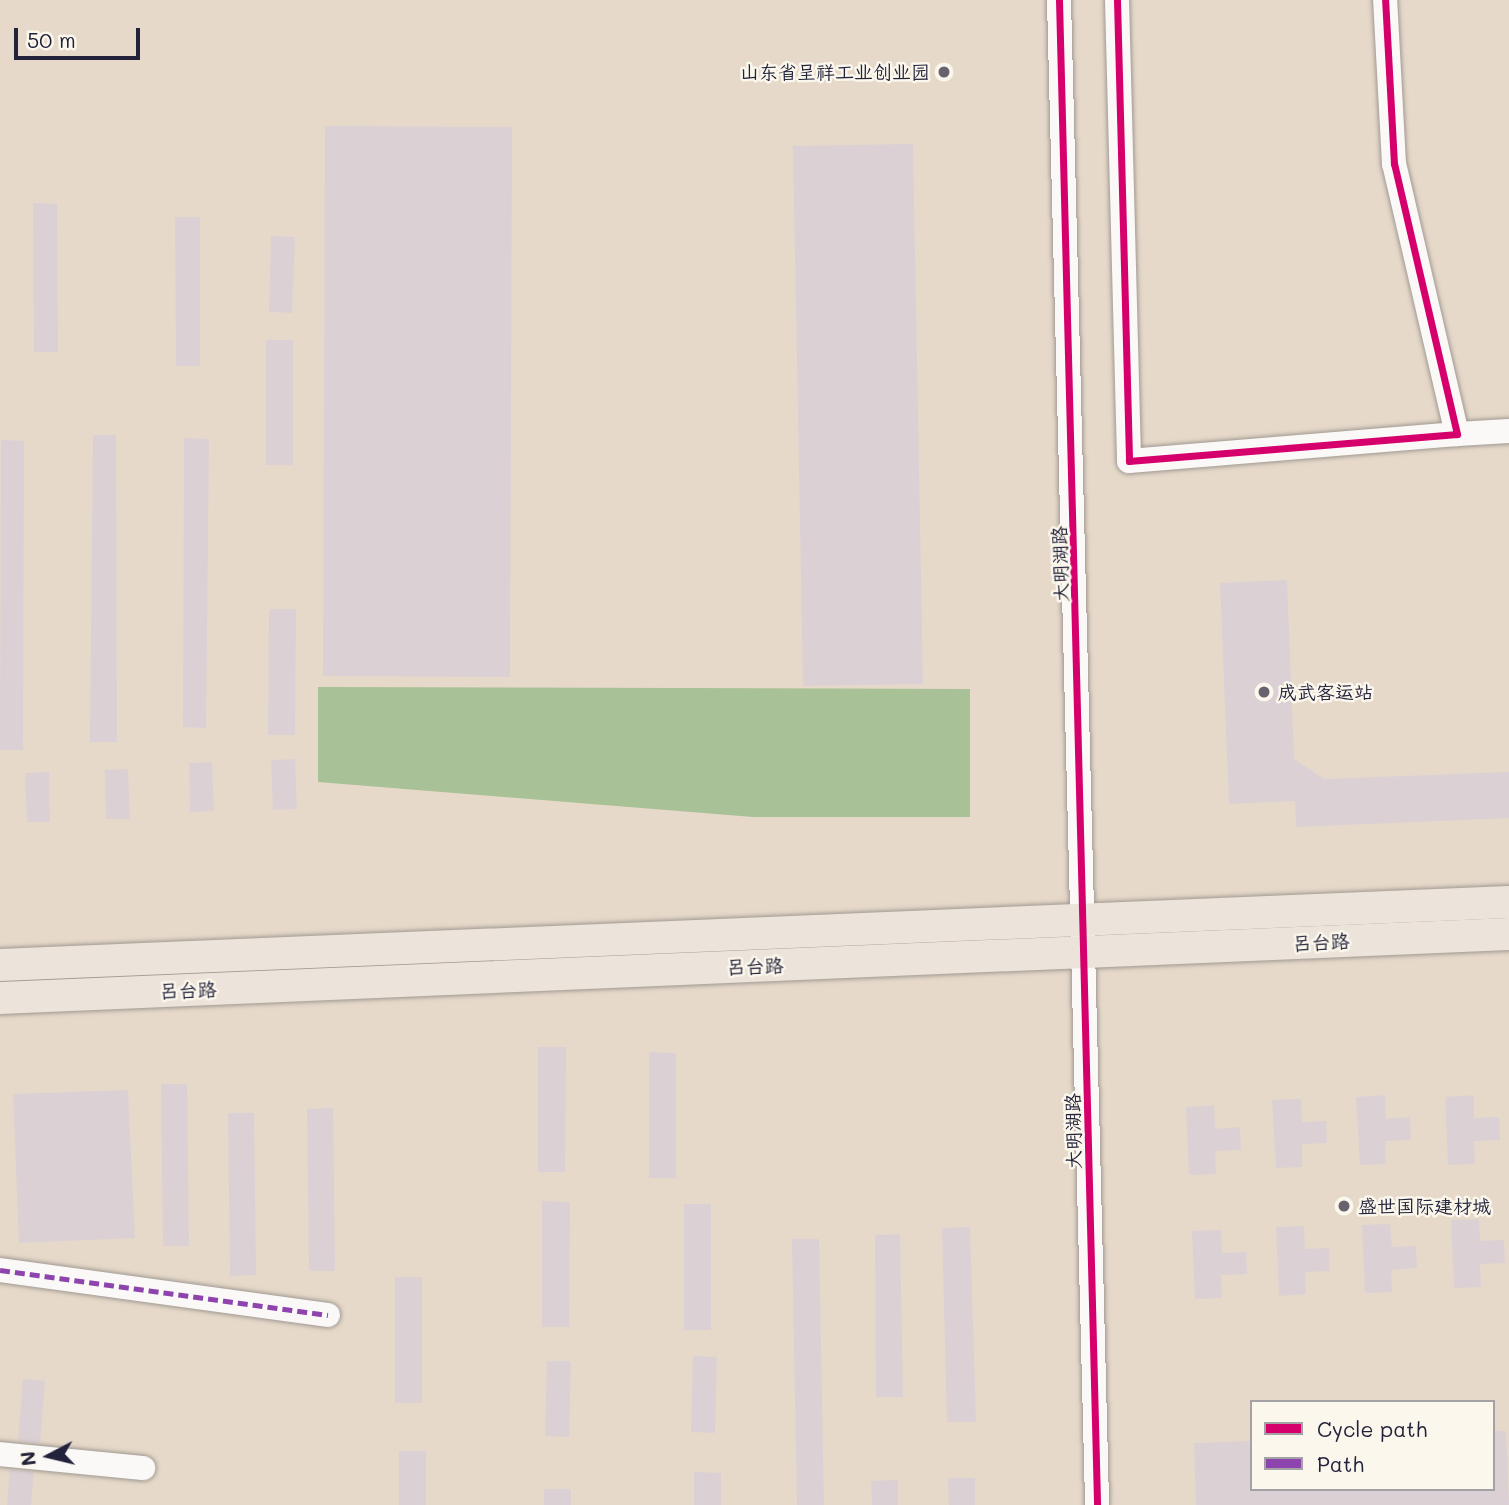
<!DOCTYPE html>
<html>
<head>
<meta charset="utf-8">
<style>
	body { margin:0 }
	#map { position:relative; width:1509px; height:1505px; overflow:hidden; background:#e6d9c9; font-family:Mali,"LXGW WenKai TC",sans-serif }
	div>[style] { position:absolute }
	.forest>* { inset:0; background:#a8c196 }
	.building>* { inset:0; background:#dbd1d5 }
	.roads { filter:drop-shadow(0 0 2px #a19993) drop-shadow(0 0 2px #a19993) }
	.minor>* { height:24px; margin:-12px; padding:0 12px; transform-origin:12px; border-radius:12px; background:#fbf9f7 }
	.major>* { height:32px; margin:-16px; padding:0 16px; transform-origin:16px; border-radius:16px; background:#ece3da }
	.quiet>* { height:5px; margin-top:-2.5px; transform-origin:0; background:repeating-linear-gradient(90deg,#8e44ad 0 10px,transparent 0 15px) }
	.cycleway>* { height:7px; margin:-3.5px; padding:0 3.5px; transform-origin:3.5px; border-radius:3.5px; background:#d6006c }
	.dots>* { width:19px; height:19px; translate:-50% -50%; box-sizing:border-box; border:4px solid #fbf7ec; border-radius:50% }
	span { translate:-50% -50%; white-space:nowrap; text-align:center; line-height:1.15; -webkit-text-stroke:5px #fbf7ec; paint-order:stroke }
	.poi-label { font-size:19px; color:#22223b }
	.right { translate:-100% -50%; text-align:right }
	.left { translate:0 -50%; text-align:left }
	.street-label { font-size:19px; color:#22223b }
	.legend { position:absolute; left:1250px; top:1400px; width:245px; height:91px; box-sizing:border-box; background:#fbf7ec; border:2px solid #a4a2a5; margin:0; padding:9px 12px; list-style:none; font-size:21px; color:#22223b }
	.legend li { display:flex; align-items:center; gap:14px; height:35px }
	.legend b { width:35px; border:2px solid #a4a2a5 }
	.north { position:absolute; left:14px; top:1421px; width:70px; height:70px; -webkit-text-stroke:5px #fbf7ec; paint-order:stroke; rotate:263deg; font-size:19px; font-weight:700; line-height:28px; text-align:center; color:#22223b }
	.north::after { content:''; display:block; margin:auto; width:24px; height:32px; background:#22223b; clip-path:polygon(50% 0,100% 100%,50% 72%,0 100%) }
	.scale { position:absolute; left:14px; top:28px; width:126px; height:32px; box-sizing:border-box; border:4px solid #22223b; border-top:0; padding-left:9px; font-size:21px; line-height:24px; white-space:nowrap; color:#22223b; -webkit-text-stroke:5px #fbf7ec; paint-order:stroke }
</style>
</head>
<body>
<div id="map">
	<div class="forest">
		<div style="clip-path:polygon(318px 687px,970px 689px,970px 817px,753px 817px,318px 782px)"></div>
	</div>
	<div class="building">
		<div style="clip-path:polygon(325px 126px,512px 127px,510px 677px,323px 676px)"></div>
		<div style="clip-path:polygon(913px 144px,923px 684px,803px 686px,793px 146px)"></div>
		<div style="clip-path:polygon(33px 203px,57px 204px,58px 352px,34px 352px)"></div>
		<div style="clip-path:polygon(175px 217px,200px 217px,200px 366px,176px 366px)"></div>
		<div style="clip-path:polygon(271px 236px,295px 237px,292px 313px,269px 312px)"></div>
		<div style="clip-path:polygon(266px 340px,293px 340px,293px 465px,266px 465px)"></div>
		<div style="clip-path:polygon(93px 435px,116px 435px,117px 742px,90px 742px)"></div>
		<div style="clip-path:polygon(184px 438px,209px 439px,206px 728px,183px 727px)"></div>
		<div style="clip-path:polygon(1px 440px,24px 441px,23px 750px,0 750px)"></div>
		<div style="clip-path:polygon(1287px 580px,1294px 759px,1324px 779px,1509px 772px,1509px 818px,1296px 827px,1295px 801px,1229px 804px,1220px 583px)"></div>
		<div style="clip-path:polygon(269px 609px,296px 609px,295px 735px,268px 735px)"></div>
		<div style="clip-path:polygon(295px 759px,297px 809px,273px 810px,271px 760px)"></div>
		<div style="clip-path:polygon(212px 762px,214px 811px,190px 812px,189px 763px)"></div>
		<div style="clip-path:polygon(128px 769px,130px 819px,106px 819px,105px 770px)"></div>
		<div style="clip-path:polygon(49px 772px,50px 822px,27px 822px,25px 773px)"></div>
		<div style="clip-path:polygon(538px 1047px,566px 1047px,565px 1172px,538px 1172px)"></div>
		<div style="clip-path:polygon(649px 1052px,676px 1053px,676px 1178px,649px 1178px)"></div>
		<div style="clip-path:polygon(161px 1084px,187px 1084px,189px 1246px,163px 1246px)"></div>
		<div style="clip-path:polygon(128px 1090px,135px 1238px,19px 1243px,13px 1094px)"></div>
		<div style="clip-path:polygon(1385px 1095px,1386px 1119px,1410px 1117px,1411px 1140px,1385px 1141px,1386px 1164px,1360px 1165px,1356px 1097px)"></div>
		<div style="clip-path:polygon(1474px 1095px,1474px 1118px,1499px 1117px,1500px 1140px,1474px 1141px,1475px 1164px,1448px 1165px,1445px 1097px)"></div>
		<div style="clip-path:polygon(1301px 1099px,1302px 1122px,1326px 1121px,1327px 1143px,1302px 1144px,1302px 1167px,1276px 1168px,1272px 1100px)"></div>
		<div style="clip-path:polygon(1214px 1105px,1215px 1129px,1240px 1127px,1241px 1150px,1215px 1151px,1216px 1174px,1189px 1175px,1186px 1107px)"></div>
		<div style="clip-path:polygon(333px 1108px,335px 1271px,309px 1271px,307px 1109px)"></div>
		<div style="clip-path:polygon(228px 1113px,254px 1113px,256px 1275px,230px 1276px)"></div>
		<div style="clip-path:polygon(542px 1201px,570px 1202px,569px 1327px,542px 1327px)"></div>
		<div style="clip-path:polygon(684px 1204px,711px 1204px,711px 1330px,684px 1330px)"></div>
		<div style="clip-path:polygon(1479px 1219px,1480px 1241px,1504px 1240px,1505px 1263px,1480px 1264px,1481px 1287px,1454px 1288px,1451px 1220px)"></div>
		<div style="clip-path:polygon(1390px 1224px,1392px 1247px,1416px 1246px,1417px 1268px,1391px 1270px,1392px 1292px,1365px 1293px,1362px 1225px)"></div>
		<div style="clip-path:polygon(1304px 1226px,1305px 1249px,1329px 1248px,1330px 1271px,1305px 1272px,1306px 1294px,1279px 1296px,1276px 1227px)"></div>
		<div style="clip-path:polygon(970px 1227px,976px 1422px,947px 1422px,942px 1228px)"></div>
		<div style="clip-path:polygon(1221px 1230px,1222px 1253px,1246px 1252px,1247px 1274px,1221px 1275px,1222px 1298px,1195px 1299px,1192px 1231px)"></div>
		<div style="clip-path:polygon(900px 1234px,903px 1397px,876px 1397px,875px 1235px)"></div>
		<div style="clip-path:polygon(792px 1239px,819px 1239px,824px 1505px,797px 1505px)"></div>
		<div style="clip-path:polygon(395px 1277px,422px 1277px,422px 1403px,395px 1403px)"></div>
		<div style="clip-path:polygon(693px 1356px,717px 1357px,715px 1433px,691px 1432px)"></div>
		<div style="clip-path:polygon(547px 1361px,571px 1361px,569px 1437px,545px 1436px)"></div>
		<div style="clip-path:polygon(23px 1379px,45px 1381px,40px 1443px,18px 1441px)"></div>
		<div style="clip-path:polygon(1493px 1431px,1506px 1431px,1509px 1505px,1196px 1505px,1194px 1443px,1252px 1441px,1252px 1489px,1493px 1489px)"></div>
		<div style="clip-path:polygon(399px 1451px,426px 1451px,426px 1505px,399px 1505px)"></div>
		<div style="clip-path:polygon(10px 1470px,34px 1472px,31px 1505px,7px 1505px)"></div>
		<div style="clip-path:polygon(694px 1472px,721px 1473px,721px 1505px,694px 1505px)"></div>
		<div style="clip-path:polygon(948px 1478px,975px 1478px,975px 1505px,949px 1505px)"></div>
		<div style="clip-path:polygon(898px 1480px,898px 1505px,872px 1505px,871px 1481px)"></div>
		<div style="clip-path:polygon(544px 1489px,571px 1489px,571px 1505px,544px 1505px)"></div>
	</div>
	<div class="roads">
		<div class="minor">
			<div style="left:1059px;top:0;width:1505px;rotate:88.55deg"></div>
			<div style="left:1117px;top:0;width:461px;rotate:88.5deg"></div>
			<div style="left:1129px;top:461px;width:329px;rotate:-4.7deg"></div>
			<div style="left:1457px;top:434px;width:277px;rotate:-103.1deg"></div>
			<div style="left:1394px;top:164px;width:164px;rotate:-93.1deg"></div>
			<div style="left:1457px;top:434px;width:52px;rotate:-3.3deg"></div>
			<div style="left:0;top:1270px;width:331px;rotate:7.8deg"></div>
			<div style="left:0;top:1454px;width:144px;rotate:5.6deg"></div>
		</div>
		<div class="major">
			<div style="left:0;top:965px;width:1510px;rotate:-2.39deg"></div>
			<div style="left:0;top:998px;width:1510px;rotate:-2.43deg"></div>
		</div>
	</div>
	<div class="quiet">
		<div style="left:0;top:1270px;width:331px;rotate:7.8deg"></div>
	</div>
	<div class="cycleway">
		<div style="left:1059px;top:0;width:1505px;rotate:88.55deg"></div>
		<div style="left:1117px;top:0;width:461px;rotate:88.5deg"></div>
		<div style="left:1129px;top:461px;width:329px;rotate:-4.7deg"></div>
		<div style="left:1457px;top:434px;width:277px;rotate:-103.1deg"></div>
		<div style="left:1394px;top:164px;width:164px;rotate:-93.1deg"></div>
	</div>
	<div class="dots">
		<div style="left:944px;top:72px;background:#67626d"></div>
		<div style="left:1264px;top:692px;background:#67626d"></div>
		<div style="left:1344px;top:1206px;background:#67626d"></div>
	</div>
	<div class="poi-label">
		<span class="right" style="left:930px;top:72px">山东省呈祥工业创业园</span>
		<span class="left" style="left:1278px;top:692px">成武客运站</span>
		<span class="left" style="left:1358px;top:1206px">盛世国际建材城</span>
	</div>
	<div class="street-label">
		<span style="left:1060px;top:564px;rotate:-92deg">大明湖路</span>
		<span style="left:1321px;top:942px;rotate:-3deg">吕台路</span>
		<span style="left:755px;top:966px;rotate:-2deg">吕台路</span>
		<span style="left:188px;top:990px;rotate:-2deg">吕台路</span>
		<span style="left:1073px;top:1131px;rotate:-91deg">大明湖路</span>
	</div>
	<ul class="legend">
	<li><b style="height:9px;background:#d6006c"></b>Cycle path</li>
	<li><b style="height:9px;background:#8e44ad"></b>Path</li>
	</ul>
	<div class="north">N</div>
	<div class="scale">50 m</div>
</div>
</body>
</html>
